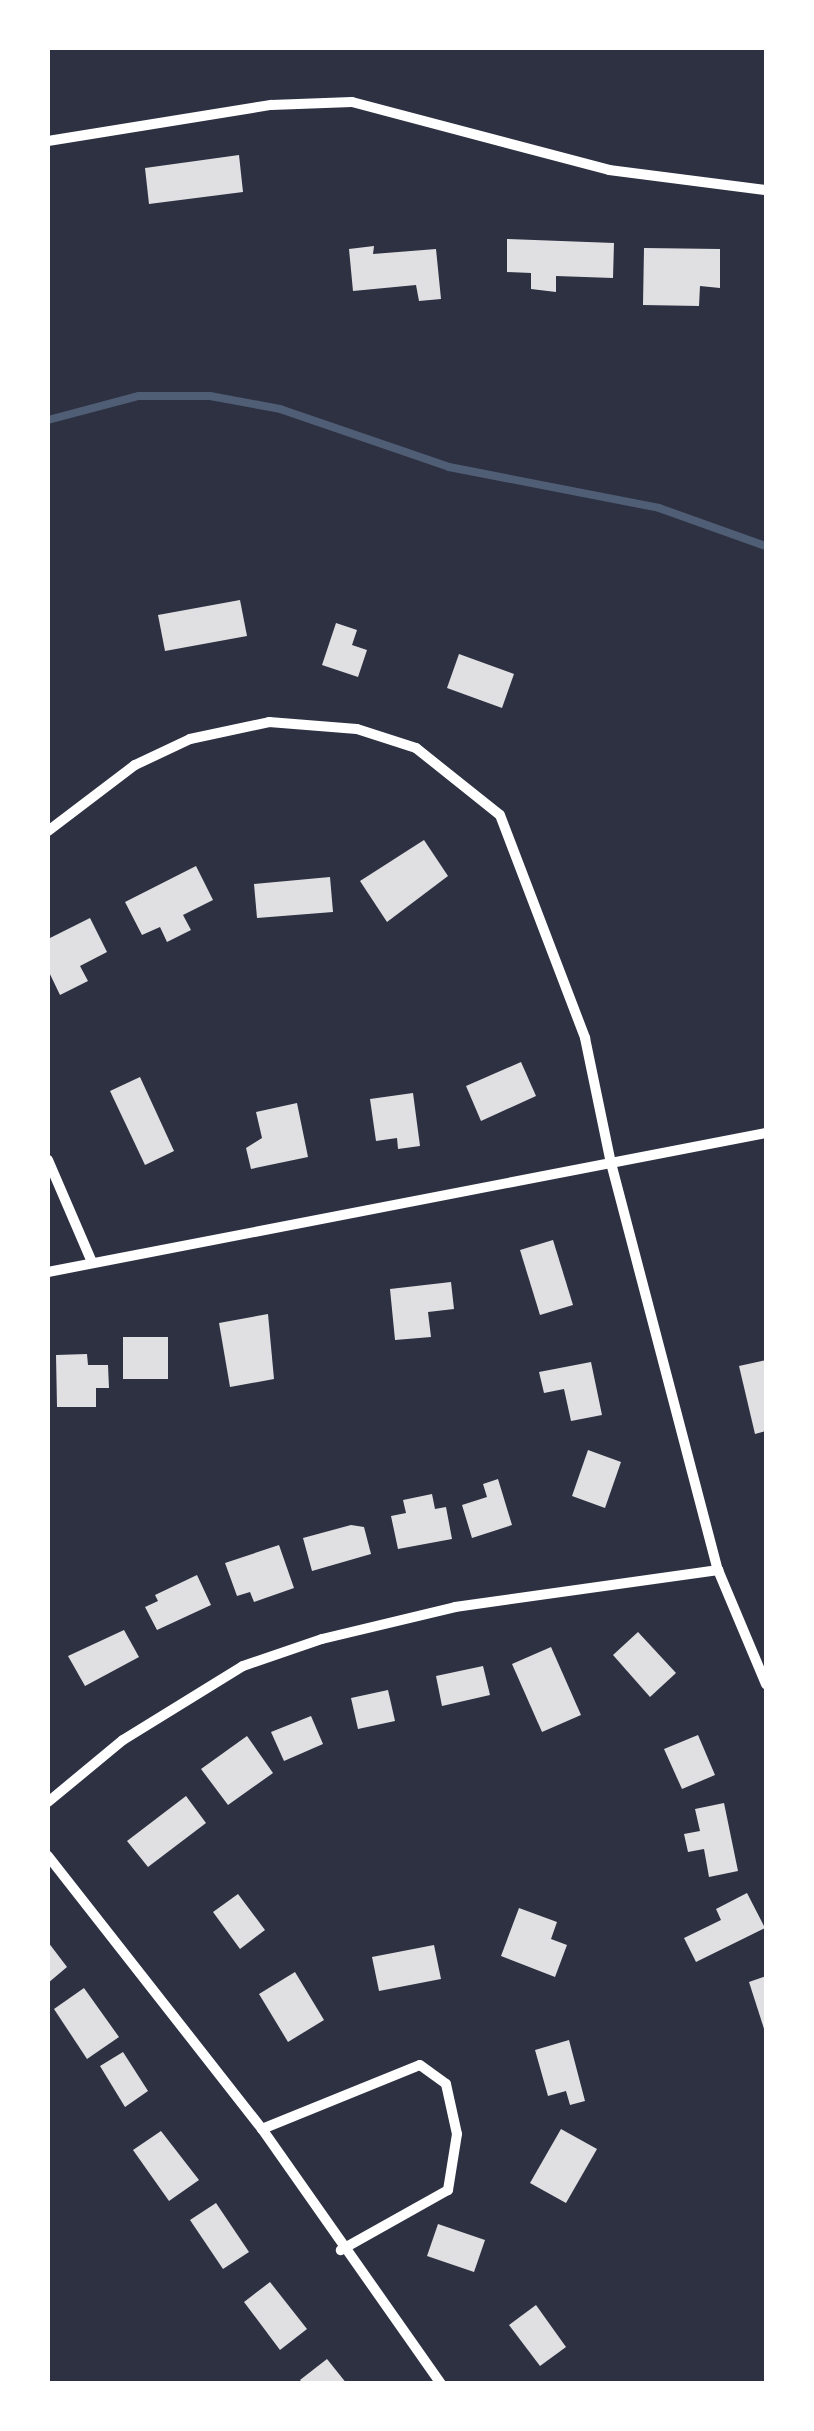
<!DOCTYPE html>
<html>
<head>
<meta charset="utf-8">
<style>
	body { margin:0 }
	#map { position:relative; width:814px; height:2431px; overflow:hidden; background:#2d3142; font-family:Mulish,sans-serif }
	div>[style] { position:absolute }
	.stream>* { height:8px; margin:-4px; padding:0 4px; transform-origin:4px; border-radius:4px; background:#4f5d75 }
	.building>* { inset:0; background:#e0e0e3 }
	.minor>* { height:10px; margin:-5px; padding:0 5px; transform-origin:5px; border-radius:5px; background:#fff }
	span { translate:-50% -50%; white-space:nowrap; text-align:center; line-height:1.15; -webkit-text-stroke:8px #fff; paint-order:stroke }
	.frame { position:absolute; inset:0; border:50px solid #fff; pointer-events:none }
</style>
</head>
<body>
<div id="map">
	<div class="stream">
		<div style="left:48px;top:420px;width:94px;rotate:-14.8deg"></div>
		<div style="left:139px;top:396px;width:71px"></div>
		<div style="left:210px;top:396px;width:71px;rotate:10.5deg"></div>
		<div style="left:280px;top:409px;width:179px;rotate:18.9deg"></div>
		<div style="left:449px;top:467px;width:214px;rotate:11deg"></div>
		<div style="left:659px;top:508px;width:114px;rotate:19.6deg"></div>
	</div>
	<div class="building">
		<div style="clip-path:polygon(239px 155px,243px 192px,149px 204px,145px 168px)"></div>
		<div style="clip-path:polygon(507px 239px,614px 243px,613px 278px,556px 276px,556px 292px,531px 289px,531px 273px,507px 272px)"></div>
		<div style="clip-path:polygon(374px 246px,373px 254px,436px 249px,441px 299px,419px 301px,416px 285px,353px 291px,349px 249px)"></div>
		<div style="clip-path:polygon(644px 248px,720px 249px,720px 288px,700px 286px,699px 306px,643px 305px)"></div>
		<div style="clip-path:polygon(240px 600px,247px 636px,165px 651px,158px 615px)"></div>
		<div style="clip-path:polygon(336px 623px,357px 630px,352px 645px,367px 650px,358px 677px,322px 665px)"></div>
		<div style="clip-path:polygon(459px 654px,514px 674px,502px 708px,447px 688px)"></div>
		<div style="clip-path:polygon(424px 840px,448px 876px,387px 922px,360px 881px)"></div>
		<div style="clip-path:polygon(196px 866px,213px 900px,183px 915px,191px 930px,167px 942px,160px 927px,142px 935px,125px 902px)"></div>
		<div style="clip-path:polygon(330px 877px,333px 912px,257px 918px,254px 884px)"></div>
		<div style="clip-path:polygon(90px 918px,107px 952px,80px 966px,88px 981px,60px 995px,48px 970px,48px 939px)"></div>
		<div style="clip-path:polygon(521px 1062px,536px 1096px,481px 1121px,466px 1086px)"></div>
		<div style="clip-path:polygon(140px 1077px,174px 1151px,145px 1165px,110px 1091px)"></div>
		<div style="clip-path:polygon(413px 1093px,420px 1146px,398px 1149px,397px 1138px,376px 1141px,370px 1099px)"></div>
		<div style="clip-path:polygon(297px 1103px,308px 1157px,251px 1169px,246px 1148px,262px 1138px,256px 1112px)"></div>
		<div style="clip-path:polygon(553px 1240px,573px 1305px,540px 1315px,520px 1250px)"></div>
		<div style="clip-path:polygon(451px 1282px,454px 1309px,428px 1312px,431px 1337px,395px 1340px,390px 1289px)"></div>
		<div style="clip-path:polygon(268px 1314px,274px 1379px,230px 1387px,219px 1323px)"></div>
		<div style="clip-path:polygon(123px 1337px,168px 1337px,168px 1379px,123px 1379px)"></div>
		<div style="clip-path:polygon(87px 1354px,88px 1365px,108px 1365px,109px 1388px,96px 1388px,96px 1407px,57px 1407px,56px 1355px)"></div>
		<div style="clip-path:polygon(766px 1360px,766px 1431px,755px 1434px,739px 1366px)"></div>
		<div style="clip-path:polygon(591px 1362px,602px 1415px,571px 1421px,564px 1389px,544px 1393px,539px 1372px)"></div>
		<div style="clip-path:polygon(588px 1450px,621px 1462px,605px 1508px,572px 1496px)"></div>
		<div style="clip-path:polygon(498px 1479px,512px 1525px,472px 1538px,462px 1505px,487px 1497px,483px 1484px)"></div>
		<div style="clip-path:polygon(432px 1494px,435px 1509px,446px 1507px,452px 1539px,398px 1549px,391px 1516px,406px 1513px,403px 1500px)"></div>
		<div style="clip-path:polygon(351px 1525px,364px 1527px,371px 1554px,312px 1571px,303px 1538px)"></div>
		<div style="clip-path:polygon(279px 1545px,294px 1588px,254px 1602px,250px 1592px,237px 1596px,225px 1563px)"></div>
		<div style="clip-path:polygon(197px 1575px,211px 1605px,157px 1630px,145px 1607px,158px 1601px,155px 1595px)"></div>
		<div style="clip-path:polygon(124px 1630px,139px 1657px,85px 1686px,68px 1656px)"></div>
		<div style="clip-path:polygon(638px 1632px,676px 1673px,650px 1697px,613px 1655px)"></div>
		<div style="clip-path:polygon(551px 1647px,581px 1715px,542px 1732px,512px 1664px)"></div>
		<div style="clip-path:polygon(483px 1666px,490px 1695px,442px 1706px,436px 1676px)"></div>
		<div style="clip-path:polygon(388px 1690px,395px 1721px,358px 1729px,351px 1698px)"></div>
		<div style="clip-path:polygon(311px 1716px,323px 1744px,284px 1761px,271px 1732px)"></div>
		<div style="clip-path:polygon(698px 1735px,715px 1775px,682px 1789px,664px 1749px)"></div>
		<div style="clip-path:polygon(247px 1736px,273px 1773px,228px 1805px,201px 1769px)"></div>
		<div style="clip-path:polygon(186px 1796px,206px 1823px,148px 1867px,127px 1841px)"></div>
		<div style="clip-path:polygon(724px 1803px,738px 1871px,709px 1877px,704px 1849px,688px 1852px,684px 1834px,700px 1831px,695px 1809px)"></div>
		<div style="clip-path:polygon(747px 1893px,765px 1928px,696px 1962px,684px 1938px,721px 1920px,716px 1909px)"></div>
		<div style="clip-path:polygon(238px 1894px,265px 1930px,240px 1949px,213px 1912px)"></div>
		<div style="clip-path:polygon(519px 1908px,557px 1922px,551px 1939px,567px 1945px,555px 1977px,501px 1956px)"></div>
		<div style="clip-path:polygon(48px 1942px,67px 1967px,48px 1983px)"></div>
		<div style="clip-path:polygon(434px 1945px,441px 1979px,379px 1991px,372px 1957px)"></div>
		<div style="clip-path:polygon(295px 1972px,324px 2020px,288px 2042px,259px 1994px)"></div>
		<div style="clip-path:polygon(766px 1976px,766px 2035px,749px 1982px)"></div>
		<div style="clip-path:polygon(84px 1988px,119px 2037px,87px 2059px,54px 2009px)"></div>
		<div style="clip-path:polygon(569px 2040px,585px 2101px,570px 2105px,566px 2091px,548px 2096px,535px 2050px)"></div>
		<div style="clip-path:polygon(123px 2052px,148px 2091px,125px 2107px,100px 2066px)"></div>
		<div style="clip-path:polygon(561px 2129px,597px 2149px,566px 2203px,530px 2183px)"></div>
		<div style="clip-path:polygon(161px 2131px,199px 2180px,169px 2201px,133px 2150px)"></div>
		<div style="clip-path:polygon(216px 2203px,249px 2252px,223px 2269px,190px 2220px)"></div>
		<div style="clip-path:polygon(438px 2224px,485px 2240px,474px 2272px,427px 2256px)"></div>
		<div style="clip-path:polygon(270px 2282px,307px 2329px,280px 2350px,244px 2302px)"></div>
		<div style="clip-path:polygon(536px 2305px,566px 2347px,540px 2366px,509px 2325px)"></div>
		<div style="clip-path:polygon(327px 2359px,347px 2384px,303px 2384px,300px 2380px)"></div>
	</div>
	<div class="minor">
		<div style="left:48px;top:141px;width:226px;rotate:-9.2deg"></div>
		<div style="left:271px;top:105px;width:81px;rotate:-2.1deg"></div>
		<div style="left:352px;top:102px;width:266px;rotate:14.8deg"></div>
		<div style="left:609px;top:170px;width:158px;rotate:7.3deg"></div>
		<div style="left:48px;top:831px;width:109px;rotate:-37.2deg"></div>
		<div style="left:135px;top:765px;width:61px;rotate:-25.3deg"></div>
		<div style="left:190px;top:739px;width:81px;rotate:-12.1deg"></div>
		<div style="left:269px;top:722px;width:88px;rotate:4.5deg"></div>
		<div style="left:357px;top:729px;width:62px;rotate:17.9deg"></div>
		<div style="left:416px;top:748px;width:107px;rotate:38.6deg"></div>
		<div style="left:500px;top:815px;width:239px;rotate:69.1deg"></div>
		<div style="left:585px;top:1038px;width:128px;rotate:78.3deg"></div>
		<div style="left:611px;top:1163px;width:421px;rotate:75.3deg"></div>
		<div style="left:718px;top:1570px;width:124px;rotate:67.2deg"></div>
		<div style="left:48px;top:1160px;width:111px;rotate:66.7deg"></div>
		<div style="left:48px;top:1272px;width:731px;rotate:-10.96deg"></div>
		<div style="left:48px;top:1802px;width:97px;rotate:-39.6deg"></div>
		<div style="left:123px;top:1740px;width:141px;rotate:-31.7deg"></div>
		<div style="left:243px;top:1666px;width:83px;rotate:-18.9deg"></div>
		<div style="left:322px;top:1639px;width:137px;rotate:-13.5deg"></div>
		<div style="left:455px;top:1607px;width:266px;rotate:-8deg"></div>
		<div style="left:48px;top:1856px;width:347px;rotate:51.9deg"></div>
		<div style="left:262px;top:2129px;width:312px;rotate:54.9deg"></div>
		<div style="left:262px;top:2129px;width:170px;rotate:-22.1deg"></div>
		<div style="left:420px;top:2065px;width:32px;rotate:36deg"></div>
		<div style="left:446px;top:2084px;width:51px;rotate:77.6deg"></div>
		<div style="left:457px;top:2134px;width:57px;rotate:99.1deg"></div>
		<div style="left:448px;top:2190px;width:123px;rotate:150.7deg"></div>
	</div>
	<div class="frame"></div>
</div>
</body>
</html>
